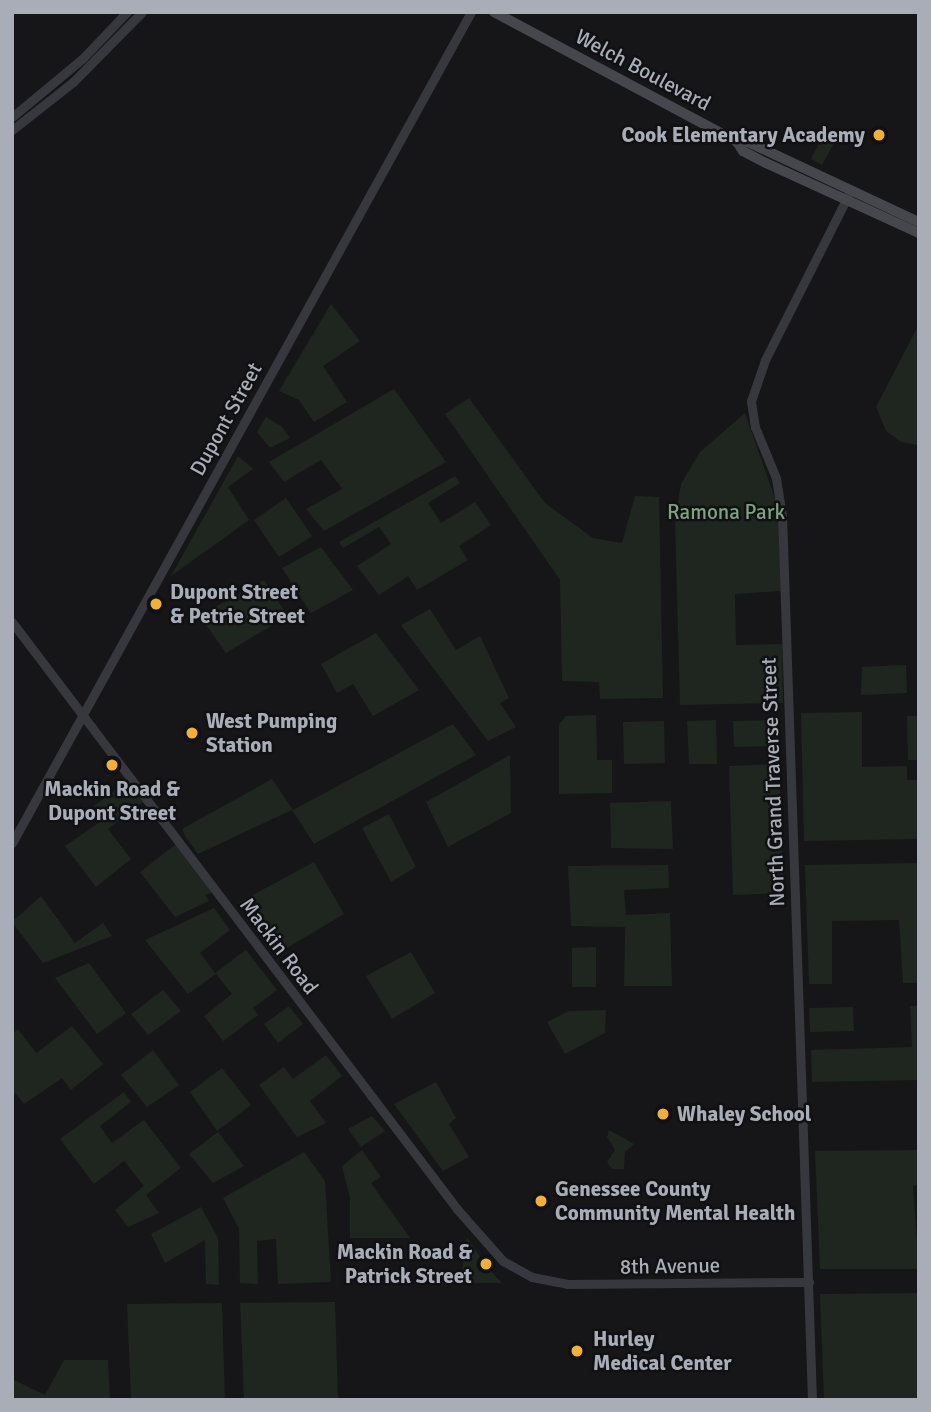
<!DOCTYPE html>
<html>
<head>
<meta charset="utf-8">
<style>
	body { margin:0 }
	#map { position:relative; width:931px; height:1412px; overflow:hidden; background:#161618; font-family:Signika,sans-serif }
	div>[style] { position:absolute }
	.green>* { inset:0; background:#1e261f }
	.tertiary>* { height:9px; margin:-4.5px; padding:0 4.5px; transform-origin:4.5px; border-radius:4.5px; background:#37383d }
	.secondary>* { height:10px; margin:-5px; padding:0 5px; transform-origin:5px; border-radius:5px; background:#45474d }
	.dots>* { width:19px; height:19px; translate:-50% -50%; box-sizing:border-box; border:4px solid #111113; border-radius:50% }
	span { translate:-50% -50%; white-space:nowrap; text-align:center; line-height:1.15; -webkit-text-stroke:5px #111113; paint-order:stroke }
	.street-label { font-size:21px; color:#a8adb8 }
	.poi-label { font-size:21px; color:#a8adb8; font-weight:700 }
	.right { translate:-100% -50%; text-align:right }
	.left { translate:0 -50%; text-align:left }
	.park-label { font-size:21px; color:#7fa381 }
	.frame { position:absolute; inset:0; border:14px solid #a8adb8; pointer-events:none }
</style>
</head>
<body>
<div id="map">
	<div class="green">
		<div style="clip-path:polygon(827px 128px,839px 134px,822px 165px,811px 159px)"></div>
		<div style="clip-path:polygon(331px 304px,360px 341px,323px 366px,347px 402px,314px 422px,299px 400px,279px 391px)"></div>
		<div style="clip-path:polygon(919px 324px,919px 445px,918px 445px,901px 442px,886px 431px,876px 407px)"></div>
		<div style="clip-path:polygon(394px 389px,446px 462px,324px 531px,306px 509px,342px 489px,321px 460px,284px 482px,269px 462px)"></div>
		<div style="clip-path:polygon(469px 398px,545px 503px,593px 538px,622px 543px,635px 496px,659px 497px,663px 698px,600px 699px,599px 682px,562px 681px,560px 580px,445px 414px)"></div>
		<div style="clip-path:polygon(745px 413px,778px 507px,781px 591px,735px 594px,736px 645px,782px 644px,783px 703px,680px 705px,675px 519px,681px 484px,700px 452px)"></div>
		<div style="clip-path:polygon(266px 417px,281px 426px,290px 438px,270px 448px,257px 432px)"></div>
		<div style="clip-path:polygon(238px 456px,253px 469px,228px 487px,249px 520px,171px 576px)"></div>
		<div style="clip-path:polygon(455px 476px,460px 483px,428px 503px,441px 523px,475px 502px,491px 525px,459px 546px,468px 560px,417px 590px,408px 576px,379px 595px,357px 566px,391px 544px,379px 527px,343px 548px,339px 542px)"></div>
		<div style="clip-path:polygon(286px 498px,312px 536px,279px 557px,254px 520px)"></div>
		<div style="clip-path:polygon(321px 547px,353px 590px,311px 613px,282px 568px)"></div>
		<div style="clip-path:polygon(264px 580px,288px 616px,226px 653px,204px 622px,206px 612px)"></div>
		<div style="clip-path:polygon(430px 609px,456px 650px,480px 636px,509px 698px,500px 703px,516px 727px,488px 741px,401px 625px)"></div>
		<div style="clip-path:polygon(376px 633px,419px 690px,373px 716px,353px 684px,337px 693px,321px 664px)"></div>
		<div style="clip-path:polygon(906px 665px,907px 693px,861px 695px,862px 667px)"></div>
		<div style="clip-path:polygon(862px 712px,862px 767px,907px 766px,907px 780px,919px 780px,919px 839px,804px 841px,801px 713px)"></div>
		<div style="clip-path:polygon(596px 715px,597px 760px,612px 760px,612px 793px,559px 794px,559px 724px,566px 716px)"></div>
		<div style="clip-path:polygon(907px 716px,919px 716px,919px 760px,908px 760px)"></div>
		<div style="clip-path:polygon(716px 720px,717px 764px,689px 764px,687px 721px)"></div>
		<div style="clip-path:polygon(777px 720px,778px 746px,734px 747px,733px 721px)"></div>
		<div style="clip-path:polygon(664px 721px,665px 763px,624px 764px,623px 722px)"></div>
		<div style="clip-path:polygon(453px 724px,476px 755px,314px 844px,292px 810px,198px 854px,185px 836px,182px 829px,272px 779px,293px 810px)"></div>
		<div style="clip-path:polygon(510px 755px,511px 813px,448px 847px,426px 802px)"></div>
		<div style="clip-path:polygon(779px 764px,783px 893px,733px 895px,729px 766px)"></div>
		<div style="clip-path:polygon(126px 782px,143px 802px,108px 829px,131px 859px,96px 887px,65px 846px,103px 820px,94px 806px)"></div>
		<div style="clip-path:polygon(671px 801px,673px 849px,611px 848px,610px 803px)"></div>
		<div style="clip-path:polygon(389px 814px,416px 867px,391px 882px,362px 828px)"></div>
		<div style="clip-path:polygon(176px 844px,212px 893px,205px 895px,209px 901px,175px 917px,140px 872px)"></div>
		<div style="clip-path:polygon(314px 862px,344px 914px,275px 955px,238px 903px)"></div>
		<div style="clip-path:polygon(919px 863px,919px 983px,903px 983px,899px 920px,832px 921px,832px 984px,809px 984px,805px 865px)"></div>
		<div style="clip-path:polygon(668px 865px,669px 888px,624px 890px,626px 915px,670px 913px,672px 986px,624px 986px,625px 927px,571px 926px,568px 866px)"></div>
		<div style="clip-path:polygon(41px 896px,75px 943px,103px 923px,112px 936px,43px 963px,12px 922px)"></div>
		<div style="clip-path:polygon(214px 908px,230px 930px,200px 953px,215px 973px,246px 950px,277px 990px,253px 1008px,258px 1015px,223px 1041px,204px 1016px,232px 994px,216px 974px,188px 994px,145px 940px)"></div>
		<div style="clip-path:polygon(596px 947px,596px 987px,572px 987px,572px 948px)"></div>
		<div style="clip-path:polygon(411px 952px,435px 993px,392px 1019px,366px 976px)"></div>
		<div style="clip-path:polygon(89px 963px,126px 1013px,97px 1034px,55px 978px)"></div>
		<div style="clip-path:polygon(163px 990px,181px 1011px,148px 1035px,131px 1014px)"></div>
		<div style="clip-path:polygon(289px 1006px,303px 1024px,278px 1043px,264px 1024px)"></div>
		<div style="clip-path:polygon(910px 1006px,919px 1006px,919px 1080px,812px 1082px,811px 1050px,912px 1047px)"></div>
		<div style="clip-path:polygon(853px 1007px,854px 1031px,810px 1032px,809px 1008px)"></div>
		<div style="clip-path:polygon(606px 1010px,605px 1033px,565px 1054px,547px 1022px,569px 1011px)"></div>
		<div style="clip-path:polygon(72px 1026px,103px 1064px,71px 1090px,62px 1078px,24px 1104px,12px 1089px,12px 1034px,18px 1029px,36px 1053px)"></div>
		<div style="clip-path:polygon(153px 1050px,179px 1085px,147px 1107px,121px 1075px)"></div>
		<div style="clip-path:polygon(326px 1055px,342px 1076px,310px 1101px,326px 1123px,297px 1137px,259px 1085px,284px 1067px,293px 1079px)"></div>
		<div style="clip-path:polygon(222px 1068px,251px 1105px,217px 1131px,190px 1092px)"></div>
		<div style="clip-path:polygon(436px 1082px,456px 1118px,449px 1124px,469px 1157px,443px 1171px,394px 1104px)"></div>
		<div style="clip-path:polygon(124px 1092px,131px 1102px,100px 1126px,112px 1143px,144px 1120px,181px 1168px,146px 1195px,159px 1213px,128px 1227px,115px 1210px,144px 1186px,124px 1161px,94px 1184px,60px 1139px)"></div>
		<div style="clip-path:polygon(372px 1116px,385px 1131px,361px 1147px,348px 1129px)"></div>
		<div style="clip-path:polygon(609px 1130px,634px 1144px,625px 1152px,624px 1169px,612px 1169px,607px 1162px,615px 1150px,607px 1137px)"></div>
		<div style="clip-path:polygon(218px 1132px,244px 1166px,213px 1183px,189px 1154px)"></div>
		<div style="clip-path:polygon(362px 1150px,381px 1177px,371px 1183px,410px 1238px,350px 1238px,350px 1198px,342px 1166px)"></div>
		<div style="clip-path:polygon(919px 1150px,919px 1185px,913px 1186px,919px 1269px,820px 1269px,815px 1151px)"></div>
		<div style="clip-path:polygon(304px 1152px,325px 1181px,331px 1282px,278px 1284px,276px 1239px,257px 1241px,258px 1284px,240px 1283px,239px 1229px,223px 1198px)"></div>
		<div style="clip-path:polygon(201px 1207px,218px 1238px,219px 1285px,206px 1284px,205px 1240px,165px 1263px,151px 1234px)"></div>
		<div style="clip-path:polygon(467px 1237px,487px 1267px,502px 1283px,460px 1283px)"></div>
		<div style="clip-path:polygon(919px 1293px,919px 1400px,824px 1400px,820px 1294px)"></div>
		<div style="clip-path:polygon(335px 1302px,338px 1400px,244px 1400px,240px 1303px)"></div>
		<div style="clip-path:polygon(222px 1303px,225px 1400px,131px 1400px,127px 1304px)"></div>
		<div style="clip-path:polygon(64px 1360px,108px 1360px,110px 1400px,12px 1400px,12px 1379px,45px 1395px)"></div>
	</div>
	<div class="tertiary">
		<div style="left:12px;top:117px;width:92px;rotate:-39.7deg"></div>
		<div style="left:83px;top:58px;width:64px;rotate:-46.3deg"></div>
		<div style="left:12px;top:130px;width:78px;rotate:-38.2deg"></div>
		<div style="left:73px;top:82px;width:98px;rotate:-45.4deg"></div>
		<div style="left:12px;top:622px;width:737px;rotate:52.83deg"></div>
		<div style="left:457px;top:1209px;width:69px;rotate:48.5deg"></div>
		<div style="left:503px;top:1261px;width:33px;rotate:29deg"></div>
		<div style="left:532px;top:1277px;width:36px;rotate:11deg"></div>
		<div style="left:567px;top:1284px;width:242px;rotate:-0.5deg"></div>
		<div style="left:12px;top:843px;width:949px;rotate:-61.09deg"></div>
		<div style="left:812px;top:1400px;width:885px;rotate:-91.94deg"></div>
		<div style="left:782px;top:516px;width:38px;rotate:-99deg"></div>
		<div style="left:776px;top:478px;width:55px;rotate:-112.4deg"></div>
		<div style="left:755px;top:427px;width:26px;rotate:-99deg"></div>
		<div style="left:751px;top:401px;width:43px;rotate:-71.1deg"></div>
		<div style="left:765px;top:360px;width:184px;rotate:-63.2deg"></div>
	</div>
	<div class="secondary">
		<div style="left:494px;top:12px;width:276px;rotate:28.1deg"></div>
		<div style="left:737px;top:142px;width:11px"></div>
		<div style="left:748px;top:142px;width:189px;rotate:25.1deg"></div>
		<div style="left:737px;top:142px;width:11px;rotate:56deg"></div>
		<div style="left:743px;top:151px;width:26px;rotate:28deg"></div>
		<div style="left:766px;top:163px;width:168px;rotate:24.6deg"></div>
	</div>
	<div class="dots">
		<div style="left:879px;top:135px;background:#f2b134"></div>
		<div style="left:156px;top:604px;background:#f2b134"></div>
		<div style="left:192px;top:733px;background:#f2b134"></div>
		<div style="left:112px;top:765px;background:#f2b134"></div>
		<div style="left:663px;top:1114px;background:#f2b134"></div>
		<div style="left:541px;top:1201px;background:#f2b134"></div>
		<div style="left:486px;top:1264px;background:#f2b134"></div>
		<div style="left:577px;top:1351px;background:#f2b134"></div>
	</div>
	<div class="street-label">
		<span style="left:643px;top:70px;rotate:28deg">Welch Boulevard</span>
		<span style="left:226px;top:419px;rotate:-61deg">Dupont Street</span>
		<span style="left:773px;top:782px;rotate:-92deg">North Grand Traverse Street</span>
		<span style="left:279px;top:946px;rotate:53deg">Mackin Road</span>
		<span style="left:670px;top:1266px;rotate:-1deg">8th Avenue</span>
	</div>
	<div class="poi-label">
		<span class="right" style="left:865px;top:135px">Cook Elementary Academy</span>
		<span class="left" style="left:170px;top:604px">Dupont Street<br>&amp; Petrie Street</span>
		<span class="left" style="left:206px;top:733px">West Pumping<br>Station</span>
		<span style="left:112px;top:801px">Mackin Road &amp;<br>Dupont Street</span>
		<span class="left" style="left:677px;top:1114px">Whaley School</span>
		<span class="left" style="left:555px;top:1201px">Genessee County<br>Community Mental Health</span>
		<span class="right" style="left:472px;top:1264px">Mackin Road &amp;<br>Patrick Street</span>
		<span class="left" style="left:593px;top:1351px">Hurley<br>Medical Center</span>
	</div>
	<div class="park-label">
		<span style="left:726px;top:512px">Ramona Park</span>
	</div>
	<div class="frame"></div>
</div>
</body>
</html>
